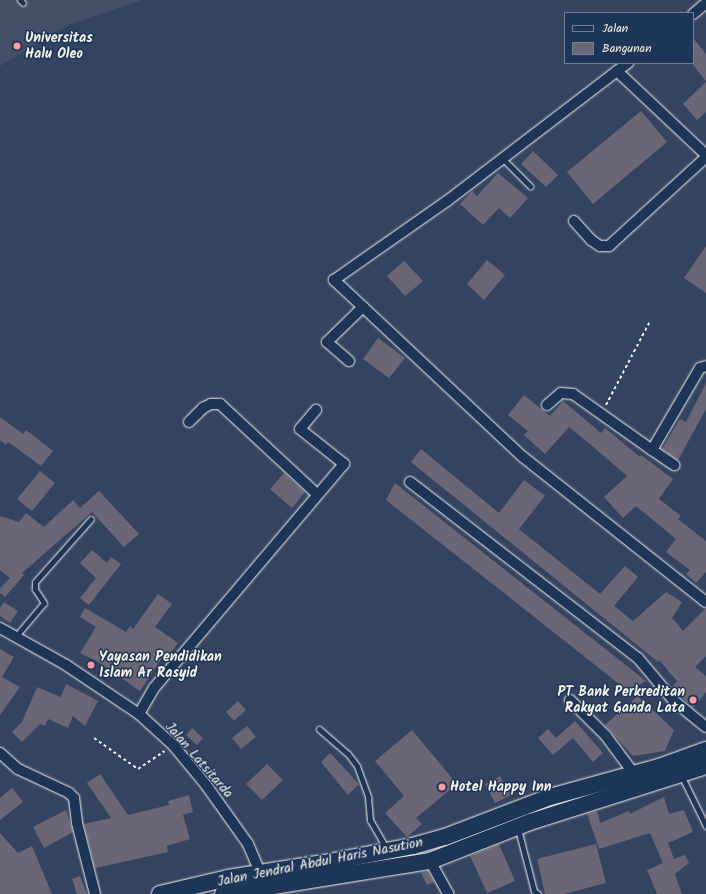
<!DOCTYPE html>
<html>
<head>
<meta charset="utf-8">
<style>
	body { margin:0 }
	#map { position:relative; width:706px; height:894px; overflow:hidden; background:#344460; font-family:Kalam,sans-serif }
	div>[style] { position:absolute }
	.built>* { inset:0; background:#444e67 }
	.building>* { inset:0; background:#6a6676 }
	.path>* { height:2px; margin-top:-1px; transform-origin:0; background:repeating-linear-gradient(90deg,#f4f1e8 0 3px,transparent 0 6px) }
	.roads { filter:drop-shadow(0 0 1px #f4f1e8) drop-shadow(0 0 1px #f4f1e8) }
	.service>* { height:5px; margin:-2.5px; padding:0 2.5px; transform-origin:2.5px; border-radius:2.5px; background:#1d3557 }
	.minor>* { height:10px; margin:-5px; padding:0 5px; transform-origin:5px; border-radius:5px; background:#1d3557 }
	.trunk>* { height:16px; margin:-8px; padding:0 8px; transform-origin:8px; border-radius:8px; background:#1d3557 }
	.dots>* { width:11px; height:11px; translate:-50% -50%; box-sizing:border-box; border:2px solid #1d3557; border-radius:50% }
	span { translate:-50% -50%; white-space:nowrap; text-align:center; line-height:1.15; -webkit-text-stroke:3px #1d3557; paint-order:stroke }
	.poi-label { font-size:14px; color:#f4f1e8; font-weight:700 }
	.left { translate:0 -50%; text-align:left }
	.right { translate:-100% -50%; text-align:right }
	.street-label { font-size:14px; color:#f4f1e8 }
	.legend { position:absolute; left:564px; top:12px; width:130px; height:52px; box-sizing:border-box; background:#1d3557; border:1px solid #738091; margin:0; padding:5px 7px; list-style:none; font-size:12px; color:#f4f1e8 }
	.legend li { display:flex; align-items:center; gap:8px; height:20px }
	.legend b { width:20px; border:1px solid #738091 }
</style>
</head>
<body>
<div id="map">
	<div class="built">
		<div style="clip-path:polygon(0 0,142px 0,68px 25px,0 66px)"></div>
	</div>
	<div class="building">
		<div style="clip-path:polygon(693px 38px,706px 54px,706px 81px,693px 65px)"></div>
		<div style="clip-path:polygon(706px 82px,706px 112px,697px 120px,683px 104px)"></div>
		<div style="clip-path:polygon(641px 111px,667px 142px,593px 204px,567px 172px)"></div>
		<div style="clip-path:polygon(533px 151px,558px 175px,546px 187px,521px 164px)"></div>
		<div style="clip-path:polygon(498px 173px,528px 198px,510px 218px,499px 208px,483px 225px,460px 204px,472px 191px,477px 196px)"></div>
		<div style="clip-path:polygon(706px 246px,706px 293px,684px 278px)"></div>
		<div style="clip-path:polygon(487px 260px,505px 275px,484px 300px,467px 284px)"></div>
		<div style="clip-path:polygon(404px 261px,423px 281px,405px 296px,387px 276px)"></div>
		<div style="clip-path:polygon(378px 338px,405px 358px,389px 378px,363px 359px)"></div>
		<div style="clip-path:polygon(706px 383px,706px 409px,678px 460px,662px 449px,680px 419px,686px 422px)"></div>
		<div style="clip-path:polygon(524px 395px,550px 416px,563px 401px,601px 433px,605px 428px,640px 457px,641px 455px,673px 479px,659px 499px,681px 516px,678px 519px,706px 541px,706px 572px,696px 583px,686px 574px,690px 570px,666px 552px,676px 539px,636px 506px,623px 518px,604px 497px,627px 476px,591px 445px,569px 427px,545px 454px,524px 435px,528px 431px,508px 415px)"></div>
		<div style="clip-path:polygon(0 417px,23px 434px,26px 430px,53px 451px,41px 466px,8px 442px,6px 445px,0 440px)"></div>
		<div style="clip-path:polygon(421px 449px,499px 513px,524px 480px,545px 496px,519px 529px,600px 594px,625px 566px,638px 577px,614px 606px,633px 621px,666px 592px,682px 602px,672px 618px,683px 631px,706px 608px,706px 656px,695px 667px,706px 676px,706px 692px,693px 708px,672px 688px,677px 681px,659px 660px,658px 662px,411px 462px)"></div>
		<div style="clip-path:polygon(40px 471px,55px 483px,32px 511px,17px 499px)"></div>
		<div style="clip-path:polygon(284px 473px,305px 492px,292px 508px,270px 489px)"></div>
		<div style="clip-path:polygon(395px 483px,646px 681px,628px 691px,386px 500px)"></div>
		<div style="clip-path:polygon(99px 491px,139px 534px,124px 547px,92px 512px,22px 573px,24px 575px,5px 597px,0 593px,0 588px,10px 578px,0 570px,0 516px,19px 522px,26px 513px,44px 527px,73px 500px,80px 508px)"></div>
		<div style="clip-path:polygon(92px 550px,107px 563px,111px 557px,121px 564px,89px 605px,80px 598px,96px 578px,80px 563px)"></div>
		<div style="clip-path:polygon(158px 594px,172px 604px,155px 627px,178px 643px,170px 654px,166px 652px,140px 691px,98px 662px,80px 653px,96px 627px,80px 617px,85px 608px,126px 632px,130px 626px,133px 629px)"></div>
		<div style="clip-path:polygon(4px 602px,18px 611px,10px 623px,0 616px,0 608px)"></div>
		<div style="clip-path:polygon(0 649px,14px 657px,2px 677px,20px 687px,0 715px)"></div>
		<div style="clip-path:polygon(66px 684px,98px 701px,85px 726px,73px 716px,68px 728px,48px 719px,45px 726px,40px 724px,22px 742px,12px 732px,22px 722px,37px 687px,61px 697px)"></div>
		<div style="clip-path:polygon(638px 696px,674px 730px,665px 751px,633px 756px,605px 725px)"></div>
		<div style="clip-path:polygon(238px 701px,246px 710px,234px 721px,226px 712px)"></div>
		<div style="clip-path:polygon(575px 721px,603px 753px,593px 762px,573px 738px,553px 755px,538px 738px,548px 729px,556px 738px)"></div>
		<div style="clip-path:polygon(247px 726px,256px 737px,241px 749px,232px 738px)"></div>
		<div style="clip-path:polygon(192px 728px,203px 738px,197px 745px,186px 735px)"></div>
		<div style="clip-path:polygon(412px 730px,457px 784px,416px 818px,422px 824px,407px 837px,385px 813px,404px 796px,375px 761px)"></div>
		<div style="clip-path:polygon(330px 753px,359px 784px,348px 795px,321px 762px)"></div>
		<div style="clip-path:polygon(267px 764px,283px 780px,262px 800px,246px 784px)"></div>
		<div style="clip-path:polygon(100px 774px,128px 815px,169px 805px,168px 801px,189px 795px,193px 812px,183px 815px,190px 839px,167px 846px,168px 852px,95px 868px,84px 824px,111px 818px,87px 783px)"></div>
		<div style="clip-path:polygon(500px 776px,511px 795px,495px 803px,485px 784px)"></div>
		<div style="clip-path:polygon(12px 788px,23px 802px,0 820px,0 798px)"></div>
		<div style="clip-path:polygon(664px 797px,669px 814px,684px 810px,693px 832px,668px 843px,674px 859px,685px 855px,689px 863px,675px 874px,682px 894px,657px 894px,647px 870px,663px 863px,650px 833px,599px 849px,587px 814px,597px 811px,600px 823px,629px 811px,630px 814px)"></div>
		<div style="clip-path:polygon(66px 810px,73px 832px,44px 848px,33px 827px)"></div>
		<div style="clip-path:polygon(0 833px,18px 853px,32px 846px,52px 894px,0 894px)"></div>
		<div style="clip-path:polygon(499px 844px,515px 881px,487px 893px,470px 856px)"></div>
		<div style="clip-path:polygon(596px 844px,606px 883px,564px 894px,545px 894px,537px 859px)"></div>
		<div style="clip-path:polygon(428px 871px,434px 882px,427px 885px,421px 873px)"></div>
		<div style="clip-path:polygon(80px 876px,87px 894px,77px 894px,72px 879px)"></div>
	</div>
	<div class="path">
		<div style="left:606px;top:405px;width:93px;rotate:-62.3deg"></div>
		<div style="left:94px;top:738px;width:54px;rotate:35.2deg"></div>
		<div style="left:138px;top:769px;width:32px;rotate:-34deg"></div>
	</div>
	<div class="roads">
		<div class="service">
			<div style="left:20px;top:0;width:4px;rotate:45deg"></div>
			<div style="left:502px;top:158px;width:40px;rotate:45deg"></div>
			<div style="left:16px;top:636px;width:43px;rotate:-49.7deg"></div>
			<div style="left:44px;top:603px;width:17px;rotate:-123deg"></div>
			<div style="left:35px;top:589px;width:7px;rotate:-90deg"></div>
			<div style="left:35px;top:582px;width:84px;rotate:-48.4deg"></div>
			<div style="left:319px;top:729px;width:38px;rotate:41deg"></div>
			<div style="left:348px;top:754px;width:15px;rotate:53deg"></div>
			<div style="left:357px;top:766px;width:33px;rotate:70deg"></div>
			<div style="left:368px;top:797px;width:23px;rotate:85deg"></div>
			<div style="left:370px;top:820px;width:34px;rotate:60deg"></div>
			<div style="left:681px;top:775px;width:57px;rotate:63.9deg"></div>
			<div style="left:518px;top:829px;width:64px;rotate:75.5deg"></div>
			<div style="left:534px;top:891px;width:5px;rotate:37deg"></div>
		</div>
		<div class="minor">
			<div style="left:693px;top:14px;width:17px;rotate:-40deg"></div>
			<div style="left:617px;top:71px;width:14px;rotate:-36deg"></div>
			<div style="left:574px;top:221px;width:25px;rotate:48deg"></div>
			<div style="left:591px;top:240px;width:11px;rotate:34deg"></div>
			<div style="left:600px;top:246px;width:9px"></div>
			<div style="left:609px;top:246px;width:132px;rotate:-42.5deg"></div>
			<div style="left:363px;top:307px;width:40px;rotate:-137deg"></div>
			<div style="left:334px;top:280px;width:138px;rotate:-35deg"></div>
			<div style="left:447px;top:201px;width:214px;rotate:-37.4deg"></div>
			<div style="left:617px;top:71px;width:122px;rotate:43.3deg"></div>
			<div style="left:349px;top:361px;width:29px;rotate:-139deg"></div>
			<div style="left:327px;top:342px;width:50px;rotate:-44.2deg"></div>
			<div style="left:363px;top:307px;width:219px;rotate:43.2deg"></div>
			<div style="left:523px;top:457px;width:233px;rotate:38.4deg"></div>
			<div style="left:547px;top:405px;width:18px;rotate:-41deg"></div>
			<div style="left:561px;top:393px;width:12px;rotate:5deg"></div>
			<div style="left:573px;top:394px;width:97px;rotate:35.3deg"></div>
			<div style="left:652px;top:450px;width:95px;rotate:-59.7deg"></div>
			<div style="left:700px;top:368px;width:6px;rotate:-18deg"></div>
			<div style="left:189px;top:422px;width:20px;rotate:-45deg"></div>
			<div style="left:203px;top:408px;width:9px;rotate:-27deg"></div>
			<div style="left:211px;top:404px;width:9px"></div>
			<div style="left:220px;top:404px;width:132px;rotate:42.9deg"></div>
			<div style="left:652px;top:450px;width:27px;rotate:34deg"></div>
			<div style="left:410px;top:482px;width:288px;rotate:37.7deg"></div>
			<div style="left:638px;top:658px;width:56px;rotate:50.1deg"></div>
			<div style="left:674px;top:701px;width:41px;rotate:39.1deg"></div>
			<div style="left:0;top:628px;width:76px;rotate:29.3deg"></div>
			<div style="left:66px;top:665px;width:88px;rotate:33.9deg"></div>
			<div style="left:139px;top:714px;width:46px;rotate:42.4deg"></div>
			<div style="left:173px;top:745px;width:52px;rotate:50.5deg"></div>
			<div style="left:206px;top:785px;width:72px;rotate:54.6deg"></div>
			<div style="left:248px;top:844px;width:36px;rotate:67deg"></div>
			<div style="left:570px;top:700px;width:51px;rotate:45deg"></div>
			<div style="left:606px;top:736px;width:47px;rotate:53.6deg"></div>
			<div style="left:139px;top:714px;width:30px;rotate:-60deg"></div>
			<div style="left:154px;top:688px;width:294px;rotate:-49.7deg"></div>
			<div style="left:344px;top:464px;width:56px;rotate:-141.5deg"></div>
			<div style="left:300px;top:429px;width:25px;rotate:-50deg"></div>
			<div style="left:0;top:753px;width:24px;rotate:42deg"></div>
			<div style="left:18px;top:769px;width:56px;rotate:25.2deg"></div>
			<div style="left:69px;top:793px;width:7px;rotate:45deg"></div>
			<div style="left:74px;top:798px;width:25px;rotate:83deg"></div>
			<div style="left:77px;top:823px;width:73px;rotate:75.8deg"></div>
			<div style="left:430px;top:861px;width:38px;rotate:61deg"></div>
		</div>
		<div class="trunk">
			<div style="left:160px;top:894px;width:70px;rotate:-13.2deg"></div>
			<div style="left:228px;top:878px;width:97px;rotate:-8.9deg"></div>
			<div style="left:324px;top:863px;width:91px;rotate:-10.8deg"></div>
			<div style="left:413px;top:846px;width:33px;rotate:-16deg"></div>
			<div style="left:445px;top:837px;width:112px;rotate:-20.9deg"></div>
			<div style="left:550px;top:797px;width:113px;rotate:-15.4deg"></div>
			<div style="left:659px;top:767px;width:50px;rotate:-19.9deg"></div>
			<div style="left:223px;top:894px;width:210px;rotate:-9.1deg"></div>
			<div style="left:430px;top:861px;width:107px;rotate:-21.3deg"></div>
			<div style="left:530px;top:822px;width:185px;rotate:-17.7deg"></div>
		</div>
	</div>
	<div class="dots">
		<div style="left:17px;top:46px;background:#ff9aa2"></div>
		<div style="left:91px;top:665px;background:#ff9aa2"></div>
		<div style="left:693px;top:700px;background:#ff9aa2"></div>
		<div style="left:442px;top:787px;background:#ff9aa2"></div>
	</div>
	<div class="poi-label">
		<span class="left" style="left:25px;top:46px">Universitas<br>Halu Oleo</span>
		<span class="left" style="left:99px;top:665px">Yayasan Pendidikan<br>Islam Ar Rasyid</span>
		<span class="right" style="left:685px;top:700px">PT Bank Perkreditan<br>Rakyat Ganda Lata</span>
		<span class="left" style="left:450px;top:787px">Hotel Happy Inn</span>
	</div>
	<div class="street-label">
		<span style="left:199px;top:760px;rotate:49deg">Jalan Latsitarda</span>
		<span style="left:320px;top:862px;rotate:-11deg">Jalan Jendral Abdul Haris Nasution</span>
	</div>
	<ul class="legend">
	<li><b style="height:5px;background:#1d3557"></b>Jalan</li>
	<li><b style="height:11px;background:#6a6676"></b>Bangunan</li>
	</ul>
</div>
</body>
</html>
